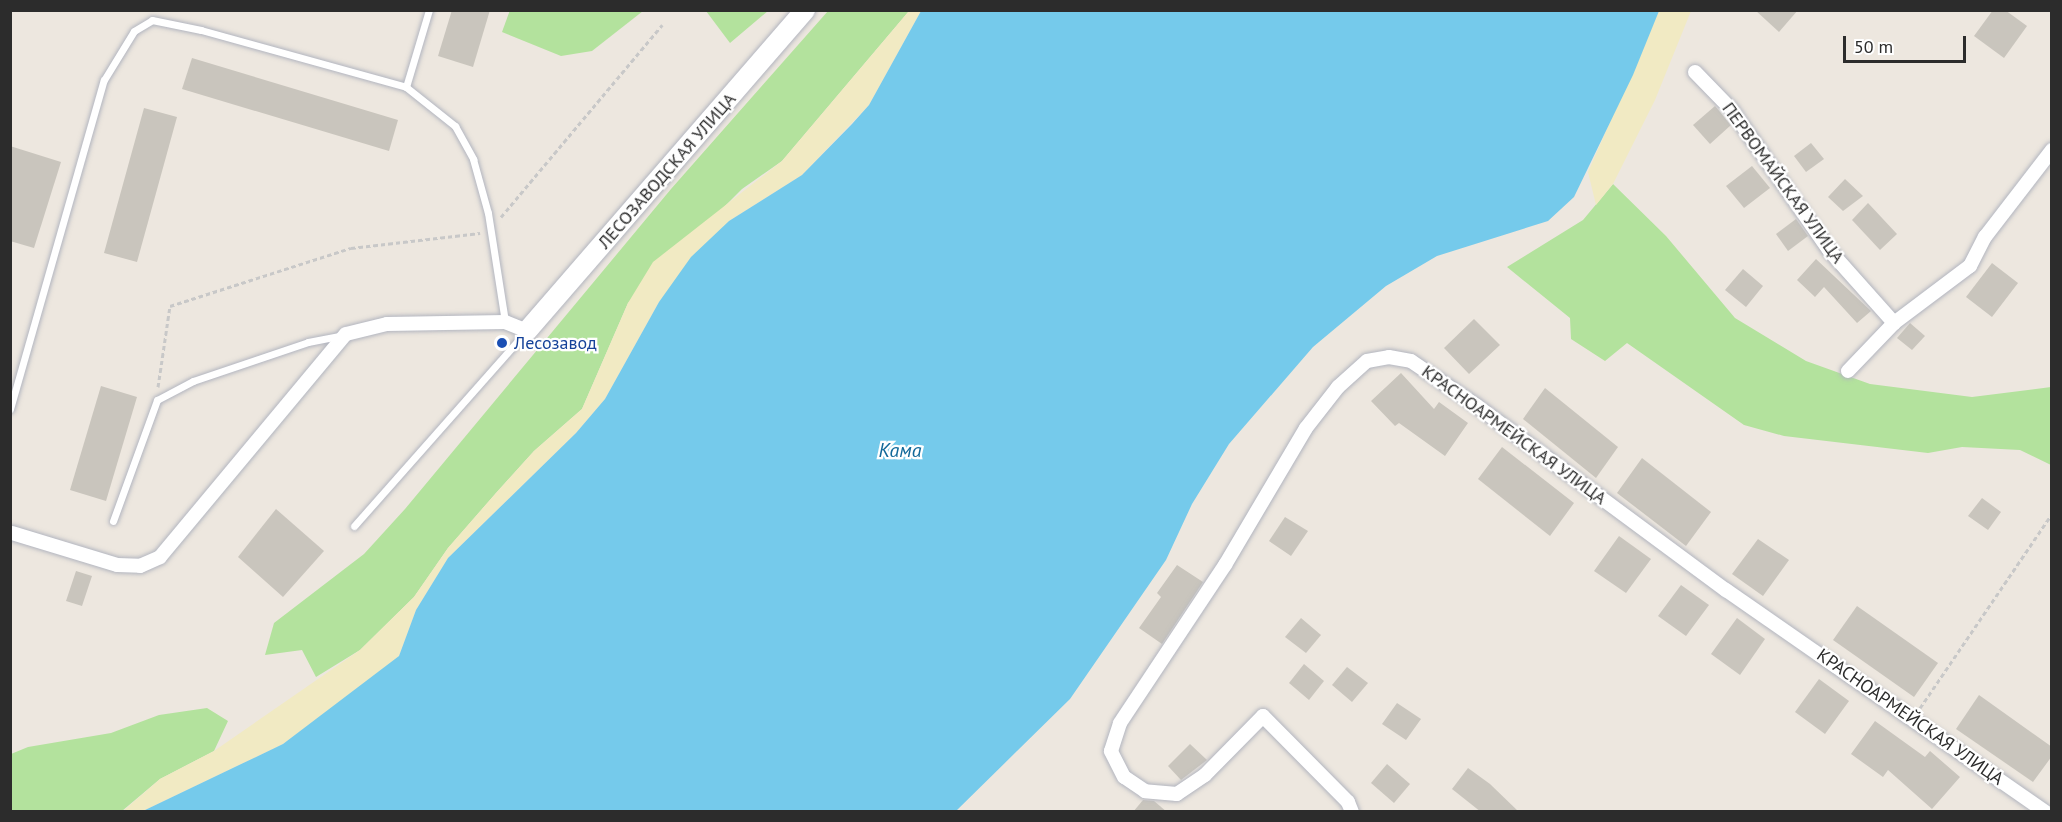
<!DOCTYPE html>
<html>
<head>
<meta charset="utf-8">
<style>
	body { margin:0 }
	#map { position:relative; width:2062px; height:822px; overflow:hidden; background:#ede7df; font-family:"PT Sans",sans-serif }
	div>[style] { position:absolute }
	.green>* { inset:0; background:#b3e29d }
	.sand>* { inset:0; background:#f1eac3 }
	.water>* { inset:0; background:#75caeb }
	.building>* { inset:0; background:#c9c5bd }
	.path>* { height:3px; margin-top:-1.5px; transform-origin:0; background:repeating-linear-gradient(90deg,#c8c8c8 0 4.5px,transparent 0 7.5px) }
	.roads { filter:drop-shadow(0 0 2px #b2b5bf) drop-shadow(0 0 2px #b2b5bf) }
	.lane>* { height:7px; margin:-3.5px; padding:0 3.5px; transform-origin:3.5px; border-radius:3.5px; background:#fff }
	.street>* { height:14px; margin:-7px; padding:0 7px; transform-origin:7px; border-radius:7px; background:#fff }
	.secondary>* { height:20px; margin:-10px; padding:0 10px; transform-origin:10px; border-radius:10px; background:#fff }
	.dots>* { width:16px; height:16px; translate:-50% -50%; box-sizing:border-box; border:3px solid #fff; border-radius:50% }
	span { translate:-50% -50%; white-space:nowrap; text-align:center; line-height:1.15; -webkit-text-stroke:4.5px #fff; paint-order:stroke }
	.street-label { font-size:18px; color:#2c2c2c }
	.transit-label { font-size:18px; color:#164399 }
	.left { translate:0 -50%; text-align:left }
	.water-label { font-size:20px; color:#12699a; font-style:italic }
	.frame { position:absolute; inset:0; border:12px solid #2c2c2c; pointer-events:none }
	.scale { position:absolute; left:1843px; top:36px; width:123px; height:27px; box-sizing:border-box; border:3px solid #2c2c2c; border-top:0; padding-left:8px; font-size:18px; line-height:21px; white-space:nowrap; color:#2c2c2c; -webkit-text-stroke:4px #fff; paint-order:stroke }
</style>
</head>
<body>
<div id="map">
	<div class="green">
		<div style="clip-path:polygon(510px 10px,643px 10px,643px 11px,592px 51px,561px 56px,502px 32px)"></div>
		<div style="clip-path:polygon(706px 11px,705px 11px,768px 11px,730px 43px)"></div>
		<div style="clip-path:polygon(828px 11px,909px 11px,782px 161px,742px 189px,628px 303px,582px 409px,534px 451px,496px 493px,448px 548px,414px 597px,360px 650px,316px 677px,302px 650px,265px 655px,274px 623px,364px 554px,405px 509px,671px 189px)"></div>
		<div style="clip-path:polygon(1613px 184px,1666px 236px,1735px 318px,1806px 361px,1870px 384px,1972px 397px,2051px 387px,2051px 465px,2020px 450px,1962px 447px,1928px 453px,1784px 436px,1744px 425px,1627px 343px,1605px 361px,1571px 339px,1570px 318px,1507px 267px,1583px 220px)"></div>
		<div style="clip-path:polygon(207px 708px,228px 721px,214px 751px,160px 779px,122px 811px,11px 812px,11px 754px,28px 747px,111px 733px,159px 715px)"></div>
	</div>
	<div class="sand">
		<div style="clip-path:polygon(909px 11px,921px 11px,869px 105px,802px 175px,729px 221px,659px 302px,605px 399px,576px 433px,448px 558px,416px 610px,399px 656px,392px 663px,283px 744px,143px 811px,122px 812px,160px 779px,214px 751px,360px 650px,414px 597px,448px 548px,496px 493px,534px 451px,582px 409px,628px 303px,653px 262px,782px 161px)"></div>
		<div style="clip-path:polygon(1659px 11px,1691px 11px,1655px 100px,1613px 184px,1596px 205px,1588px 172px)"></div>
	</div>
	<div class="water">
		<div style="clip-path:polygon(921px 11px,1659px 11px,1633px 75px,1574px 197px,1548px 221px,1437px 256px,1386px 286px,1313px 347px,1229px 444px,1192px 504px,1166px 560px,1070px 699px,956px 811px,143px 811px,283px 744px,399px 656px,416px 610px,448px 558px,576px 433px,605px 399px,659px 302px,691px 257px,729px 221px,802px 175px,852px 124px,869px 105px)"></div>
	</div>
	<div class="building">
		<div style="clip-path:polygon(452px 10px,490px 10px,473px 67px,438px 56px)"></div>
		<div style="clip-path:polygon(1755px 10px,1798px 10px,1779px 32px)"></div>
		<div style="clip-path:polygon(1993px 10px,2005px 10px,2027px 26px,2004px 58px,1974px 36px)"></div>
		<div style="clip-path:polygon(192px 58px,398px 120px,389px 151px,182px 89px)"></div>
		<div style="clip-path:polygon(1715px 106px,1731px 125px,1710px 144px,1693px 125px)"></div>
		<div style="clip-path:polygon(144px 108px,177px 117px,137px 262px,104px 253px)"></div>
		<div style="clip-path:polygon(1811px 143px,1824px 159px,1806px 172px,1794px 156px)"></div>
		<div style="clip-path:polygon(10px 146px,61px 162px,34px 248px,10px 241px)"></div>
		<div style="clip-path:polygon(1752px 166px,1770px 188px,1744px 208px,1726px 186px)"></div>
		<div style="clip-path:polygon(1845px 179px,1863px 196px,1843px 211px,1828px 197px)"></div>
		<div style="clip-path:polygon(1868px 203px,1897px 234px,1880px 250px,1852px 220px)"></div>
		<div style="clip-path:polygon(1796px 219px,1808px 236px,1788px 251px,1776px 234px)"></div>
		<div style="clip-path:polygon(1816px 259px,1871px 311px,1857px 323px,1824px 287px,1815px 297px,1797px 280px)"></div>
		<div style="clip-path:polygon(1992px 263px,2018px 283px,1992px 317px,1966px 297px)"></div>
		<div style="clip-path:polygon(1743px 269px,1763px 286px,1746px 307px,1725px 290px)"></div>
		<div style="clip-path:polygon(1474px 319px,1500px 345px,1469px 374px,1444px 348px)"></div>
		<div style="clip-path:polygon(1910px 323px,1925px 336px,1912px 350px,1897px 338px)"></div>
		<div style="clip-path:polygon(1401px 373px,1434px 409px,1439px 402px,1468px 423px,1445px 456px,1399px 423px,1395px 426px,1371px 401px)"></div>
		<div style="clip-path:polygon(101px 386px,137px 397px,106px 501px,70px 490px)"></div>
		<div style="clip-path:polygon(1545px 388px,1618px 447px,1596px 478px,1523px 419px)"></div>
		<div style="clip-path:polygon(1502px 447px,1574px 503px,1550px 536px,1478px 479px)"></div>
		<div style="clip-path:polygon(1642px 458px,1711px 512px,1686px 546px,1617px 493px)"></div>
		<div style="clip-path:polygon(1982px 498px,2001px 512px,1988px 530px,1968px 516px)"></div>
		<div style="clip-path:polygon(276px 509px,324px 551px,283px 597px,238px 557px)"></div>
		<div style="clip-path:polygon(1285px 517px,1308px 531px,1291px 556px,1269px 541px)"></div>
		<div style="clip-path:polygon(1619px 536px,1651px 559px,1626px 593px,1594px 571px)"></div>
		<div style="clip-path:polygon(1758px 539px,1789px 560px,1763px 596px,1732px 574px)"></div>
		<div style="clip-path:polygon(1177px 565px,1203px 582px,1162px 644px,1139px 628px,1161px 597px,1157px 593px)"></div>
		<div style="clip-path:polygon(76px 571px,92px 576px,82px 606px,66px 601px)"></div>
		<div style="clip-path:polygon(1681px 585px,1709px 605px,1686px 636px,1658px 616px)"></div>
		<div style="clip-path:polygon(1857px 606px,1938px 663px,1914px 697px,1833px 640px)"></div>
		<div style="clip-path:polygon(1301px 618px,1321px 635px,1306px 653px,1285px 637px)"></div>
		<div style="clip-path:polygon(1737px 618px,1765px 639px,1740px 675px,1711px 654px)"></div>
		<div style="clip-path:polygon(1304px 664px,1324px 681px,1309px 700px,1289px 683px)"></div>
		<div style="clip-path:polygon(1347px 667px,1368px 683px,1352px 702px,1332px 685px)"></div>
		<div style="clip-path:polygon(1819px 679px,1849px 701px,1825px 734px,1795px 712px)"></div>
		<div style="clip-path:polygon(1979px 695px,2052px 747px,2052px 756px,2033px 782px,1956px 729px)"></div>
		<div style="clip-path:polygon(1397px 703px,1421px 719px,1406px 740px,1382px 724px)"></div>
		<div style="clip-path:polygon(1875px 721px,1925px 757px,1930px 751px,1960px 777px,1932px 809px,1888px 770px,1883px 777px,1851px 754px)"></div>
		<div style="clip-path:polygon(1190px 744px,1207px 760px,1181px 780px,1168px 766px)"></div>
		<div style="clip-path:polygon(1387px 764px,1410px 784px,1394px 803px,1371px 783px)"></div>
		<div style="clip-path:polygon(1468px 768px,1490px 784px,1519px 812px,1481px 812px,1452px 789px)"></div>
		<div style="clip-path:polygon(1143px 800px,1154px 801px,1167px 812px,1133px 812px)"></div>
	</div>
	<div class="path">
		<div style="left:501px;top:217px;width:251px;rotate:-50deg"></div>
		<div style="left:158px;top:387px;width:82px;rotate:-81.6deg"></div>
		<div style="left:170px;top:306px;width:190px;rotate:-17.8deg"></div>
		<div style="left:351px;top:248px;width:130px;rotate:-6.6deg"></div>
		<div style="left:1920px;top:708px;width:235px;rotate:-55.8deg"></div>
	</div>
	<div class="roads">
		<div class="lane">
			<div style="left:406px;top:87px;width:80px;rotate:-73.4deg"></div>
			<div style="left:10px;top:409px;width:342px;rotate:-74.1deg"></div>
			<div style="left:104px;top:80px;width:57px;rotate:-58.5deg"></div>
			<div style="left:134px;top:31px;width:21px;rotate:-31deg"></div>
			<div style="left:152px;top:20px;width:50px;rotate:11.5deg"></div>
			<div style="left:201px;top:30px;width:213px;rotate:15.5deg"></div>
			<div style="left:406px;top:87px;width:63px;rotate:38.5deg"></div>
			<div style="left:455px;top:126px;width:38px;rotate:61deg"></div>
			<div style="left:473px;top:159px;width:56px;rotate:74.5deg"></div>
			<div style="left:488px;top:213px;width:110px;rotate:81.1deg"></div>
			<div style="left:113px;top:521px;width:129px;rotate:-70deg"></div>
			<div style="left:157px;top:400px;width:41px;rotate:-27.8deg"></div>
			<div style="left:193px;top:381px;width:121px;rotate:-18.7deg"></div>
			<div style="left:308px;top:342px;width:36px;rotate:-11deg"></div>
			<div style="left:354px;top:526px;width:258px;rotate:-48.5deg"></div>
		</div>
		<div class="street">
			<div style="left:1695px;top:72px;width:52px;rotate:45.8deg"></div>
			<div style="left:1731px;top:109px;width:172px;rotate:55.2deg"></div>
			<div style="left:1829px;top:250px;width:98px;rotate:48.3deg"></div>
			<div style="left:1848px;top:371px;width:66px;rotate:-46.2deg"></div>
			<div style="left:1894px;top:323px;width:95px;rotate:-36.9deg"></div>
			<div style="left:1970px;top:266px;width:33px;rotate:-63deg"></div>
			<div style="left:1985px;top:237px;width:110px;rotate:-52.4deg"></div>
			<div style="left:12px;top:533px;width:110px;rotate:16.9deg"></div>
			<div style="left:117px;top:565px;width:23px;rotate:2deg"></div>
			<div style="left:140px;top:566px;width:22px;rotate:-24deg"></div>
			<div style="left:160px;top:557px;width:290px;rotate:-50.2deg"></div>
			<div style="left:346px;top:334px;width:42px;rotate:-13.7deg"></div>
			<div style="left:387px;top:324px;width:118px;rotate:-1deg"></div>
			<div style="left:505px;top:322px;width:24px;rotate:22deg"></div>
			<div style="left:1352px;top:812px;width:11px;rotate:-112deg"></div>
			<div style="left:1348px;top:802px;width:121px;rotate:-134.7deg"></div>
			<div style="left:1263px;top:716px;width:83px;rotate:134.5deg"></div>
			<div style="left:1205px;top:775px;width:34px;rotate:146deg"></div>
			<div style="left:1177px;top:794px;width:32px;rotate:-175deg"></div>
			<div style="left:1145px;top:791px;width:25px;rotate:-146deg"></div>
			<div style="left:1124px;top:777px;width:29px;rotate:-117deg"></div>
			<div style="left:1111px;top:751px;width:29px;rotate:-72deg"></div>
			<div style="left:1120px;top:723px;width:190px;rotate:-56.4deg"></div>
			<div style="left:1225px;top:565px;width:159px;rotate:-59.4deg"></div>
			<div style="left:1306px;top:428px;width:52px;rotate:-52deg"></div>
			<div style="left:1338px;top:387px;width:39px;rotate:-42deg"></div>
			<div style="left:1367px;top:361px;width:22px;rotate:-10deg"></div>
			<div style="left:1389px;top:357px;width:22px;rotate:10deg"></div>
			<div style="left:1411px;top:361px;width:80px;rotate:34.3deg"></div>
			<div style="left:1477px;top:406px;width:310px;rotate:36.5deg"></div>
			<div style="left:1726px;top:590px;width:389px;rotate:34.8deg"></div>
		</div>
		<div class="secondary">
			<div style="left:527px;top:331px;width:425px;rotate:-49.1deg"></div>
		</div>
	</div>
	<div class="dots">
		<div style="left:502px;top:343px;background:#1a4fb4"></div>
	</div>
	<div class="street-label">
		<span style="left:667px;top:171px;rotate:-49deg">ЛЕСОЗАВОДСКАЯ УЛИЦА</span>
		<span style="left:1783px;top:183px;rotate:54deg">ПЕРВОМАЙСКАЯ УЛИЦА</span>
		<span style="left:1514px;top:435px;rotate:36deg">КРАСНОАРМЕЙСКАЯ УЛИЦА</span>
		<span style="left:1910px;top:717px;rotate:35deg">КРАСНОАРМЕЙСКАЯ УЛИЦА</span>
	</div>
	<div class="transit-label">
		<span class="left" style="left:514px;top:343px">Лесозавод</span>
	</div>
	<div class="water-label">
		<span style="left:900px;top:450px">Кама</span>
	</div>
	<div class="frame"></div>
	<div class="scale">50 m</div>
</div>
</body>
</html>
